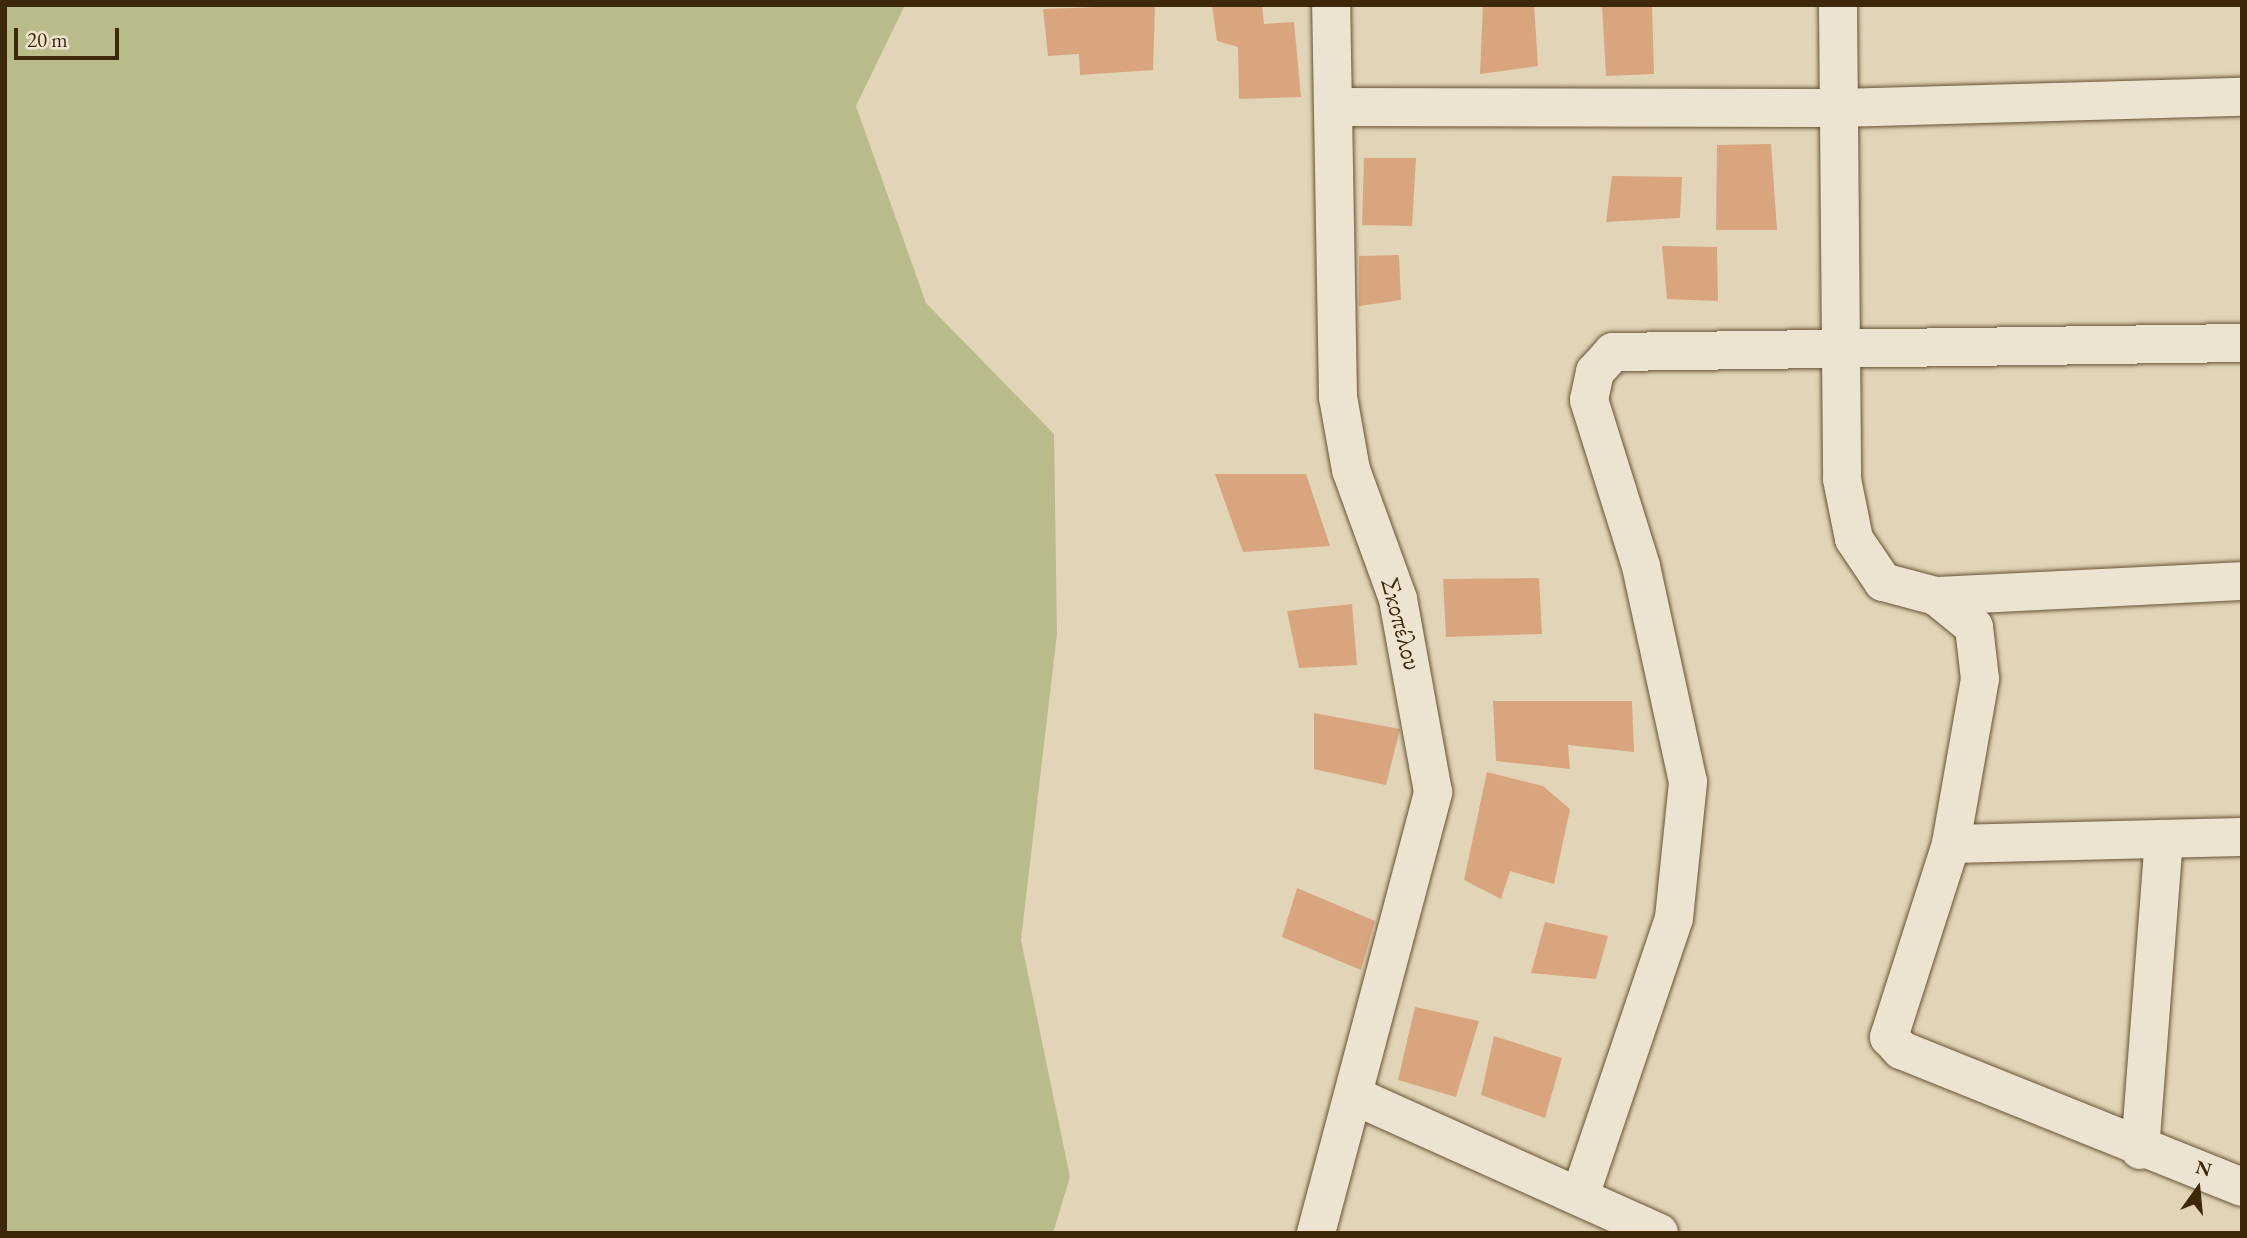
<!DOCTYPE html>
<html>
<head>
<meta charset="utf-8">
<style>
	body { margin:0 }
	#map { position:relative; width:2247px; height:1238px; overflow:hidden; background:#e2d5b7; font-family:"EB Garamond",serif }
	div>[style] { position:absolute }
	.green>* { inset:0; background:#b9bc8a }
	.building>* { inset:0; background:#d9a57e }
	.roads { filter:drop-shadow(0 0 2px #665335) drop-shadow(0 0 2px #665335) }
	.minor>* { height:38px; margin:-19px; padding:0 19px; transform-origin:19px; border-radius:19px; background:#ece4d0 }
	span { translate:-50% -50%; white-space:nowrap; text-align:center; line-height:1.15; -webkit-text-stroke:5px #ece4d0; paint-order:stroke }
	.street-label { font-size:26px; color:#3d280a }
	.frame { position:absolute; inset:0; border:7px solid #3d280a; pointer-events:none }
	.north { position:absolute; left:2163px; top:1154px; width:70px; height:70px; -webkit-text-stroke:5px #ece4d0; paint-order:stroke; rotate:15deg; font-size:19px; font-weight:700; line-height:28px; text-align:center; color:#3d280a }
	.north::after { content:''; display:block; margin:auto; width:24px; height:32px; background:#3d280a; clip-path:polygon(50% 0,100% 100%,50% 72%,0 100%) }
	.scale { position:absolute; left:14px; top:28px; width:105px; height:32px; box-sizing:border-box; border:4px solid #3d280a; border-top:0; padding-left:9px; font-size:21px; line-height:24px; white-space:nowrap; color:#3d280a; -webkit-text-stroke:5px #ece4d0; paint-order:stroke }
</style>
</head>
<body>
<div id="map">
	<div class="green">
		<div style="clip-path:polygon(5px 5px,905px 5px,856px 106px,926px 303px,1054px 434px,1057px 634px,1021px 940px,1070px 1177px,1053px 1233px,5px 1233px)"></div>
	</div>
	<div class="building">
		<div style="clip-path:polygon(1155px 5px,1153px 70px,1080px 75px,1079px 54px,1048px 56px,1043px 9px)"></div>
		<div style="clip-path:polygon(1212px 5px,1262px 5px,1264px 24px,1294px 22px,1301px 97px,1239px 99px,1238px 47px,1217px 41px)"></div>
		<div style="clip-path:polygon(1483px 5px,1534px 5px,1538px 66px,1480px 74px)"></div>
		<div style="clip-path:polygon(1602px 5px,1652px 5px,1654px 74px,1606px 76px)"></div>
		<div style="clip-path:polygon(1771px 144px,1777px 230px,1716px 230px,1717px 145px)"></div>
		<div style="clip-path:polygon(1364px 158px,1416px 158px,1412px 226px,1362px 225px)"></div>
		<div style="clip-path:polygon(1612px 176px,1682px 177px,1680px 218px,1606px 222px)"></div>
		<div style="clip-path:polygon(1662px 246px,1717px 247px,1718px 301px,1667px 299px)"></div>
		<div style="clip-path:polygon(1399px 255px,1401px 300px,1359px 306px,1359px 256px)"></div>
		<div style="clip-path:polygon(1215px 474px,1306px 474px,1330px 546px,1243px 552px)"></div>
		<div style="clip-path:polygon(1539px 578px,1542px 634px,1446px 637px,1443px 579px)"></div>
		<div style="clip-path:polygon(1352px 604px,1357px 665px,1299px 668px,1287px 611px)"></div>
		<div style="clip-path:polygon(1493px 701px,1632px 701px,1634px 752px,1568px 745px,1570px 769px,1496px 761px)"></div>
		<div style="clip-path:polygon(1314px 713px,1400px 729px,1386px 785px,1314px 769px)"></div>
		<div style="clip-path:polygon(1487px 772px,1543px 786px,1570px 809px,1554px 884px,1510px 871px,1501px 899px,1464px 880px)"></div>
		<div style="clip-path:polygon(1297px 888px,1375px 921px,1361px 970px,1282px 937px)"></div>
		<div style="clip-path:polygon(1545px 922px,1608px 936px,1596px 979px,1531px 973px)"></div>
		<div style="clip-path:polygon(1415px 1007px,1479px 1021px,1456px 1097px,1398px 1080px)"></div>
		<div style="clip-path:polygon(1494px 1036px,1562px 1058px,1545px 1118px,1481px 1095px)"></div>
	</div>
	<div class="roads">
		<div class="minor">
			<div style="left:1838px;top:5px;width:474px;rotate:89.5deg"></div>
			<div style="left:1842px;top:479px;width:61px;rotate:78.7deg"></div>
			<div style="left:1854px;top:539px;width:52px;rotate:56deg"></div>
			<div style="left:1883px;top:582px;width:55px;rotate:14.8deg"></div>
			<div style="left:1936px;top:596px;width:49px;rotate:39.2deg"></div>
			<div style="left:1974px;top:627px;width:52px;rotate:83.4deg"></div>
			<div style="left:1980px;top:679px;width:168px;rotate:100deg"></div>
			<div style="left:1951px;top:844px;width:203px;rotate:107.8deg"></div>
			<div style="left:1889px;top:1037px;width:18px;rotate:47deg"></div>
			<div style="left:1901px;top:1050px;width:367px;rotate:21.9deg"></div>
			<div style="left:1333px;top:107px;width:506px;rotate:0.11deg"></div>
			<div style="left:1839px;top:108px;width:403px;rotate:-1.6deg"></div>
			<div style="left:1936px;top:596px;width:306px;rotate:-2.8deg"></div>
			<div style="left:1951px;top:844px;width:291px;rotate:-1.4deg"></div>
			<div style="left:1357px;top:1097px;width:331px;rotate:24.2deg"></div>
			<div style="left:2140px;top:1150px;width:312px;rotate:-85.6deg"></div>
			<div style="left:1581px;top:1193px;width:290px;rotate:-71.3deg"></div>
			<div style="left:1674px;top:918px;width:137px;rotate:-84.1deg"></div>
			<div style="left:1688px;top:782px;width:221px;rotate:-102.3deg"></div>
			<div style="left:1641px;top:566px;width:174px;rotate:-107.4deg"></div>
			<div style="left:1589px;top:400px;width:29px;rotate:-78deg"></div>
			<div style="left:1595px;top:372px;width:27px;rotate:-48deg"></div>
			<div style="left:1613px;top:352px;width:629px;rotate:-0.82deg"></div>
			<div style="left:1316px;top:1233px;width:456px;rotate:-75.1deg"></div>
			<div style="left:1433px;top:792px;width:196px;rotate:-100.3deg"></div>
			<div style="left:1398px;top:599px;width:137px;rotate:-110deg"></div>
			<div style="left:1351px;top:470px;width:74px;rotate:-100.1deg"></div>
			<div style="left:1338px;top:397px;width:392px;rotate:-91deg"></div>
		</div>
	</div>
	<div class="street-label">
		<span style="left:1401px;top:624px;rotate:75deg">Σκοπέλου</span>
	</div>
	<div class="frame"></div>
	<div class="north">N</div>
	<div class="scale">20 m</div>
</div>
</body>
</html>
